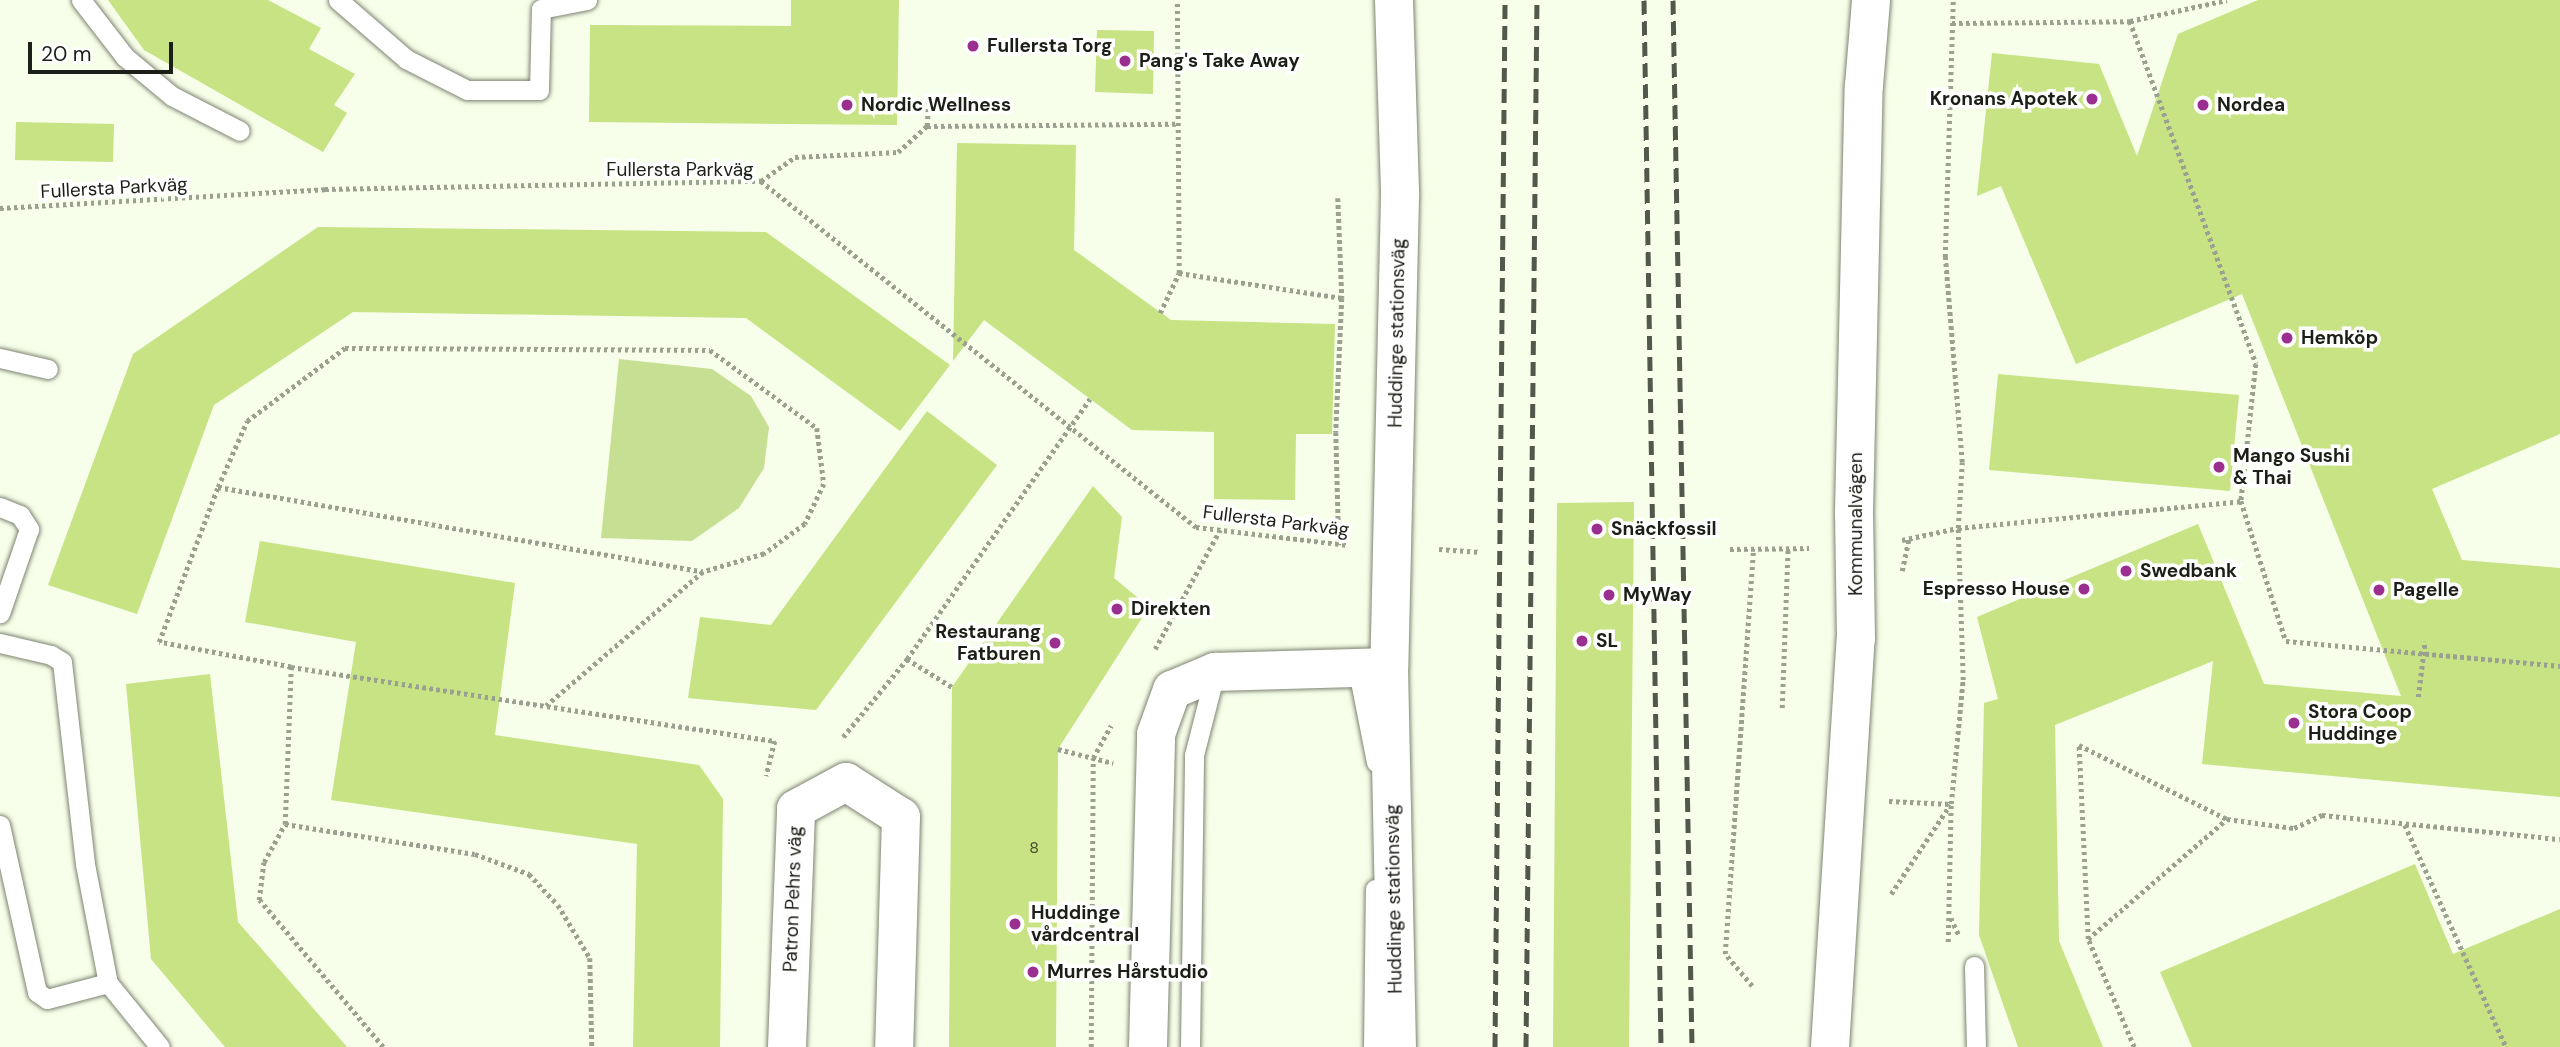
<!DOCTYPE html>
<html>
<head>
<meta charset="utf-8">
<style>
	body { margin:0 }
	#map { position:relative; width:2560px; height:1047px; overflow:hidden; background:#f7fee9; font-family:"DM Sans",sans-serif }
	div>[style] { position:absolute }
	.green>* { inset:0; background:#c7df93 }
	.building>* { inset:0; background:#c7e384 }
	.path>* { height:4.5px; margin-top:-2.25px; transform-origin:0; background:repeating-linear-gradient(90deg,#9ba191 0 3.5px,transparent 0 7px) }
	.roads { filter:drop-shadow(0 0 2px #7e8472) drop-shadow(0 0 2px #7e8472) }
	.service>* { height:19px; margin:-9.5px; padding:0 9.5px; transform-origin:9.5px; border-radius:9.5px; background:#fff }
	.minor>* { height:38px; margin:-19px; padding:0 19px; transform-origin:19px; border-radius:19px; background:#fff }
	.tertiary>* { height:38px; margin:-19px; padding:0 19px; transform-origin:19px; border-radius:19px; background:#fff }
	.rail>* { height:5px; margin-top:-2.5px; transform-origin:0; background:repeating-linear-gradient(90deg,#54584c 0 14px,transparent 0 21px) }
	.path-bridge>* { height:4.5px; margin-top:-2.25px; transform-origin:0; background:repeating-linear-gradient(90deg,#9ba191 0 3.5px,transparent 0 7px) }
	.dots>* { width:19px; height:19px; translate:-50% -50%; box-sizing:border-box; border:4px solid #fff; border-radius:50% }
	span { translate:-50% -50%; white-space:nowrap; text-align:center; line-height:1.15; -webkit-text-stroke:7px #fff; paint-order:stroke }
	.number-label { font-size:16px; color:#475032 }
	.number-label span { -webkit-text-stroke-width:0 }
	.poi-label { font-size:19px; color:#1c1f17; font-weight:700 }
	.left { translate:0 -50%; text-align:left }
	.right { translate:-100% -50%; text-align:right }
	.street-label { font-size:19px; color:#1c1f17 }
	.scale { position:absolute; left:28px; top:42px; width:145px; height:32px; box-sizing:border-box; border:4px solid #1c1f17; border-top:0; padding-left:9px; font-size:21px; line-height:24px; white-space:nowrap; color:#1c1f17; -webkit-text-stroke:5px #fff; paint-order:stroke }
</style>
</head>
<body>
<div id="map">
	<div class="green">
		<div style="clip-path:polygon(619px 359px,712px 369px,751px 396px,769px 427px,764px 468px,739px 508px,692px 541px,601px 538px)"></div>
	</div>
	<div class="building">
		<div style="clip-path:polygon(108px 0,268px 0,321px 28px,309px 49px,355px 74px,334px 105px,347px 113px,323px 152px,144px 50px)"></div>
		<div style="clip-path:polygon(791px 0,899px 0,897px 125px,589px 122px,590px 25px,791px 26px)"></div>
		<div style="clip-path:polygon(2258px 0,2560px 0,2560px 434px,2432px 489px,2462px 560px,2560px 568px,2560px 797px,2202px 764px,2213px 661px,2055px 725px,2059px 941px,2103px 1047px,2018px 1047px,1979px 935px,1984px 703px,1998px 699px,1977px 617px,2198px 524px,2264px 684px,2401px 696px,2242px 294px,2076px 364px,2001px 186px,1977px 196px,1992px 53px,2099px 64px,2137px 156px,2178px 34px)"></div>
		<div style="clip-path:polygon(1097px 30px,1154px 31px,1153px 94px,1095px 92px)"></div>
		<div style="clip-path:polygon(16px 122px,114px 124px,113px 162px,15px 160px)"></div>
		<div style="clip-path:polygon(957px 143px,1076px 145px,1074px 250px,1171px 320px,1335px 324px,1332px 434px,1296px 434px,1295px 500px,1214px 499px,1214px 432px,1132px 430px,984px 320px,953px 361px)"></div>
		<div style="clip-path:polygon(318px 227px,766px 232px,950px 365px,900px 431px,746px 318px,353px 312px,214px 405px,137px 614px,48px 585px,133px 354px)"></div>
		<div style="clip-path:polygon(1998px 374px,2239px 395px,2230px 491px,1989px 470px)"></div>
		<div style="clip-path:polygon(927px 411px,997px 465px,816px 710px,688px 698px,700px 617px,771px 625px)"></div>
		<div style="clip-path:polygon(1093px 486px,1122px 517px,1114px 578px,1149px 607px,1058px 749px,1056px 1047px,949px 1047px,952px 687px)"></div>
		<div style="clip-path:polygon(1634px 502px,1629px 1047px,1553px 1047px,1557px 503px)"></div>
		<div style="clip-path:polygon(260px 541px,515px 583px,495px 735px,699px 765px,723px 799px,720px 1047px,633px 1047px,637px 844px,331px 800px,356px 642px,245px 622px)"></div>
		<div style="clip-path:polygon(210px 674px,238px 922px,347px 1047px,225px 1047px,151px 959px,126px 684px)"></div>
		<div style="clip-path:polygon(2415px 864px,2453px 954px,2560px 909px,2560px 1047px,2192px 1047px,2160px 972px)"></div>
	</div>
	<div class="path">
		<div style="left:2130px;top:21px;width:99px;rotate:-12.2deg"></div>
		<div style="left:1952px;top:23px;width:178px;rotate:-0.6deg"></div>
		<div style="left:2130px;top:21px;width:365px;rotate:69.8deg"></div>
		<div style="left:2256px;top:364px;width:138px;rotate:96.2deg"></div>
		<div style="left:927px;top:126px;width:33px;rotate:-87deg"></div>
		<div style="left:761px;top:181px;width:42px;rotate:-35.2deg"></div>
		<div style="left:795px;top:157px;width:103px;rotate:-2.8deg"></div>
		<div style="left:898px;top:152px;width:39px;rotate:-42deg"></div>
		<div style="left:927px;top:126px;width:249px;rotate:-0.5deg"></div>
		<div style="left:1338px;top:198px;width:100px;rotate:87.7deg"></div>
		<div style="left:0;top:208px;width:326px;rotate:-3.3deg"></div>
		<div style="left:325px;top:189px;width:436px;rotate:-1.1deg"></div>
		<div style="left:761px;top:181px;width:556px;rotate:38.5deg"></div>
		<div style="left:1196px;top:527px;width:153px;rotate:6.8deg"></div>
		<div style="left:1179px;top:273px;width:165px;rotate:8.7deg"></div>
		<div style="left:1342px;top:298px;width:134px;rotate:92.6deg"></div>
		<div style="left:1336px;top:432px;width:113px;rotate:88.5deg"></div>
		<div style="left:1160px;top:313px;width:44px;rotate:-64.6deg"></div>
		<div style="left:1179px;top:273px;width:273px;rotate:-90.4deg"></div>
		<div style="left:218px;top:487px;width:72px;rotate:-66.3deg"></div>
		<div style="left:247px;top:421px;width:122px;rotate:-36.7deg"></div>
		<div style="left:345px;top:348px;width:365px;rotate:0.3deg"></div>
		<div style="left:710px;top:350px;width:132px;rotate:36.1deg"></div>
		<div style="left:817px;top:428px;width:56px;rotate:82.9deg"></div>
		<div style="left:824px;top:484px;width:44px;rotate:115.4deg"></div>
		<div style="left:805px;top:524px;width:51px;rotate:143.8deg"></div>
		<div style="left:764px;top:554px;width:64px;rotate:163.6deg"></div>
		<div style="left:1902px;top:540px;width:57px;rotate:-12.1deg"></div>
		<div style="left:1958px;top:528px;width:284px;rotate:-5.4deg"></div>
		<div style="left:2241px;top:501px;width:147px;rotate:72.2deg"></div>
		<div style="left:2286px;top:641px;width:275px;rotate:5.2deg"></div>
		<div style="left:1439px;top:549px;width:41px;rotate:4.2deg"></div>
		<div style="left:1730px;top:549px;width:79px;rotate:-0.7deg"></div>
		<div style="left:1902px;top:571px;width:34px;rotate:-78deg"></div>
		<div style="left:1155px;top:649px;width:136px;rotate:-61.4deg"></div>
		<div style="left:907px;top:659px;width:53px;rotate:31.9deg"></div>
		<div style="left:291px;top:667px;width:134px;rotate:-169.3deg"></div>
		<div style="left:159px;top:642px;width:166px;rotate:-69.2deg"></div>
		<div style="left:218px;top:487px;width:492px;rotate:9.9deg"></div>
		<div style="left:703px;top:572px;width:206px;rotate:139.5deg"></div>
		<div style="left:1782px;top:708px;width:160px;rotate:-87.9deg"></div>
		<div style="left:843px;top:737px;width:101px;rotate:-50.6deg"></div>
		<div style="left:907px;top:659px;width:318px;rotate:-54.9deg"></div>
		<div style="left:1058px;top:749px;width:57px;rotate:14.3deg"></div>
		<div style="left:1889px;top:801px;width:61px;rotate:2.8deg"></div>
		<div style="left:285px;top:824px;width:192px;rotate:9deg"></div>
		<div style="left:475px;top:854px;width:58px;rotate:20.3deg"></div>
		<div style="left:529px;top:874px;width:42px;rotate:46.9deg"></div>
		<div style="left:558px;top:905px;width:62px;rotate:58.9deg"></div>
		<div style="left:590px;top:958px;width:89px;rotate:88.7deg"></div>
		<div style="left:2405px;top:825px;width:244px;rotate:65.5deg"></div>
		<div style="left:1891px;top:894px;width:107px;rotate:-56.5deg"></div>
		<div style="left:1951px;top:918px;width:19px;rotate:65deg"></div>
		<div style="left:2088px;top:939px;width:184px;rotate:-40.8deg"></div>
		<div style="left:1948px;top:942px;width:138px;rotate:-88.8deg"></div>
		<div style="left:1951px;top:804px;width:125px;rotate:-84.5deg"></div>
		<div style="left:1963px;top:680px;width:152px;rotate:-91.9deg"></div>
		<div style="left:1958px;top:528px;width:66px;rotate:-86.5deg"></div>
		<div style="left:1962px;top:462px;width:206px;rotate:-94.7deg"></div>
		<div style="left:1945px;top:257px;width:257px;rotate:-88.2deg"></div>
		<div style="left:1752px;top:986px;width:42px;rotate:-130.2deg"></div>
		<div style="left:1725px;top:954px;width:406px;rotate:-86deg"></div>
		<div style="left:383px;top:1047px;width:192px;rotate:-130.1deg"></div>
		<div style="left:259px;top:900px;width:38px;rotate:-83deg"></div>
		<div style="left:264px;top:862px;width:43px;rotate:-61.1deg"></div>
		<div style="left:285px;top:824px;width:157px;rotate:-87.8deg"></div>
		<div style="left:291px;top:667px;width:490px;rotate:8.7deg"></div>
		<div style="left:775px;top:741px;width:36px;rotate:104deg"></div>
		<div style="left:1091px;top:1047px;width:289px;rotate:-89.6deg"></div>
		<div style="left:1093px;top:758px;width:37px;rotate:-61deg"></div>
		<div style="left:2134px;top:1047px;width:117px;rotate:-113.1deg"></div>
		<div style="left:2088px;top:939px;width:194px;rotate:-92.7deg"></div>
		<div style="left:2079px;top:745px;width:165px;rotate:26.6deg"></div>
		<div style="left:2227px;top:819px;width:68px;rotate:7.7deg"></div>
		<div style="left:2294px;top:828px;width:31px;rotate:-25deg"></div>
		<div style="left:2322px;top:815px;width:239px;rotate:5.8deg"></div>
	</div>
	<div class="roads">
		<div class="service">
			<div style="left:81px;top:0;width:72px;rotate:52.3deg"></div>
			<div style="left:125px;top:57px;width:61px;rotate:39.7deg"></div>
			<div style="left:172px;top:96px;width:76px;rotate:27.2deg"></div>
			<div style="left:338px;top:0;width:90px;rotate:40.9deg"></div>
			<div style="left:406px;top:59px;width:68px;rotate:26.9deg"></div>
			<div style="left:467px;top:90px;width:72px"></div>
			<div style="left:539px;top:90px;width:81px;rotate:-88.6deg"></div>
			<div style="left:541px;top:9px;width:47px;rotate:-11.1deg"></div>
			<div style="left:0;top:358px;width:49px;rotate:12.9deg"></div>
			<div style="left:0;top:507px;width:22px;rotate:22deg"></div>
			<div style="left:20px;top:515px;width:17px;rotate:57deg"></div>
			<div style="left:29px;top:529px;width:89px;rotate:109deg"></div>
			<div style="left:0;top:643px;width:52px;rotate:13.2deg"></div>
			<div style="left:51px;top:655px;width:13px;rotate:32deg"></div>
			<div style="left:62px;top:662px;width:203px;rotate:83.5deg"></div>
			<div style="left:85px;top:864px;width:121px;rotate:79.1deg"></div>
			<div style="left:108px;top:983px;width:82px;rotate:50.9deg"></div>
			<div style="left:1357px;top:666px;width:98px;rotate:78.8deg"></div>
			<div style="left:0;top:825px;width:171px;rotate:77.5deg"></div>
			<div style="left:37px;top:992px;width:12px;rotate:35deg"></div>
			<div style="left:47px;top:999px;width:63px;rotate:-14.7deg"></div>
			<div style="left:1974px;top:966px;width:81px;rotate:88.6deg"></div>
			<div style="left:1190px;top:1047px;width:292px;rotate:-89.2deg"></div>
			<div style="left:1194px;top:755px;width:85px;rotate:-75.6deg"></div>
			<div style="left:1373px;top:1047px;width:158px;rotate:-89.3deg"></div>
		</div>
		<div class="minor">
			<div style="left:1394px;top:0;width:196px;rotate:88.2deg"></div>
			<div style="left:1400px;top:196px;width:471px;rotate:91.3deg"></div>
			<div style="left:1389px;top:667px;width:380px;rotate:88.8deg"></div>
			<div style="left:787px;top:1047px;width:238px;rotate:-87.8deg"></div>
			<div style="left:796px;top:809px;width:57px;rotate:-28.4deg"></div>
			<div style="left:846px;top:782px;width:65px;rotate:32.5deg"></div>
			<div style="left:901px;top:817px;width:230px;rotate:91.7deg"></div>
			<div style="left:1148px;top:1047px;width:313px;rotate:-88.5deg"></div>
			<div style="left:1156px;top:734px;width:47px;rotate:-70deg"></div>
			<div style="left:1172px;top:690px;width:47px;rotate:-22.7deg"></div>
			<div style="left:1215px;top:672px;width:174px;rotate:-1.6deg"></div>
		</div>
		<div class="tertiary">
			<div style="left:1830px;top:1047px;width:409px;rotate:-86.4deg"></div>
			<div style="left:1856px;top:639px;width:127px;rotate:-90.9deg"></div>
			<div style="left:1854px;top:512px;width:426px;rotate:-88.7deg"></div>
			<div style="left:1864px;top:86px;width:86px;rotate:-85.3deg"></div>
		</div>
	</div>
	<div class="rail">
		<div style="left:1644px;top:0;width:1047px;rotate:89.07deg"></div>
		<div style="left:1673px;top:0;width:1047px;rotate:88.96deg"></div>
		<div style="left:1495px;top:1047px;width:1047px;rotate:-89.45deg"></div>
		<div style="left:1526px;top:1047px;width:1047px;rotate:-89.4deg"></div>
	</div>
	<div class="path-bridge">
		<div style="left:2418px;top:697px;width:56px;rotate:-82.9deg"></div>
	</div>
	<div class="dots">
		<div style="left:973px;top:46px;background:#9b2f8f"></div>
		<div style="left:1125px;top:61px;background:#9b2f8f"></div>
		<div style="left:2092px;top:99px;background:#9b2f8f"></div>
		<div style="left:847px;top:105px;background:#9b2f8f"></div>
		<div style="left:2203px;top:105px;background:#9b2f8f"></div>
		<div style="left:2287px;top:338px;background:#9b2f8f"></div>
		<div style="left:2219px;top:467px;background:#9b2f8f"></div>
		<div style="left:1597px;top:529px;background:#9b2f8f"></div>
		<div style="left:2126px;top:571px;background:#9b2f8f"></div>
		<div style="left:2084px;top:589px;background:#9b2f8f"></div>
		<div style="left:2379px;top:590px;background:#9b2f8f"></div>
		<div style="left:1609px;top:595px;background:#9b2f8f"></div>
		<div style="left:1117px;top:609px;background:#9b2f8f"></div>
		<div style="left:1582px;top:641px;background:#9b2f8f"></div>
		<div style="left:1055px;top:643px;background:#9b2f8f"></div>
		<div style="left:2294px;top:723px;background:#9b2f8f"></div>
		<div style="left:1015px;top:924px;background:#9b2f8f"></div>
		<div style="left:1033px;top:972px;background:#9b2f8f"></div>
	</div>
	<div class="number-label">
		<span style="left:1034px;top:848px">8</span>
	</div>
	<div class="poi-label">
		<span class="left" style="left:987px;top:46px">Fullersta Torg</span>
		<span class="left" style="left:1139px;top:61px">Pang's Take Away</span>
		<span class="right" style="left:2078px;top:99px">Kronans Apotek</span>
		<span class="left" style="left:861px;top:105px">Nordic Wellness</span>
		<span class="left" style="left:2217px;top:105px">Nordea</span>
		<span class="left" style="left:2301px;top:338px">Hemköp</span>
		<span class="left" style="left:2233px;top:467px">Mango Sushi<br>&amp; Thai</span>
		<span class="left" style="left:1611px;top:529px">Snäckfossil</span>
		<span class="left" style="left:2140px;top:571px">Swedbank</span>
		<span class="right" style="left:2070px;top:589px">Espresso House</span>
		<span class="left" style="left:2393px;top:590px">Pagelle</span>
		<span class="left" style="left:1623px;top:595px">MyWay</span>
		<span class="left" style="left:1131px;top:609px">Direkten</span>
		<span class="right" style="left:1041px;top:643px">Restaurang<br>Fatburen</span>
		<span class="left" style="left:1596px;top:641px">SL</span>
		<span class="left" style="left:2308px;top:723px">Stora Coop<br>Huddinge</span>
		<span class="left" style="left:1031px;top:924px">Huddinge<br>vårdcentral</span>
		<span class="left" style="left:1047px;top:972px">Murres Hårstudio</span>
	</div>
	<div class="street-label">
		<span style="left:680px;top:170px">Fullersta Parkväg</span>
		<span style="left:114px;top:188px;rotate:-3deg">Fullersta Parkväg</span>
		<span style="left:1397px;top:333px;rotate:-89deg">Huddinge stationsväg</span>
		<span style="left:1276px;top:521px;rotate:7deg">Fullersta Parkväg</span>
		<span style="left:1856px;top:524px;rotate:-90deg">Kommunalvägen</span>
		<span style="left:793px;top:899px;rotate:-88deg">Patron Pehrs väg</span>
		<span style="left:1394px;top:899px;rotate:-91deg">Huddinge stationsväg</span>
	</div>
	<div class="scale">20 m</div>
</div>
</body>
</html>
